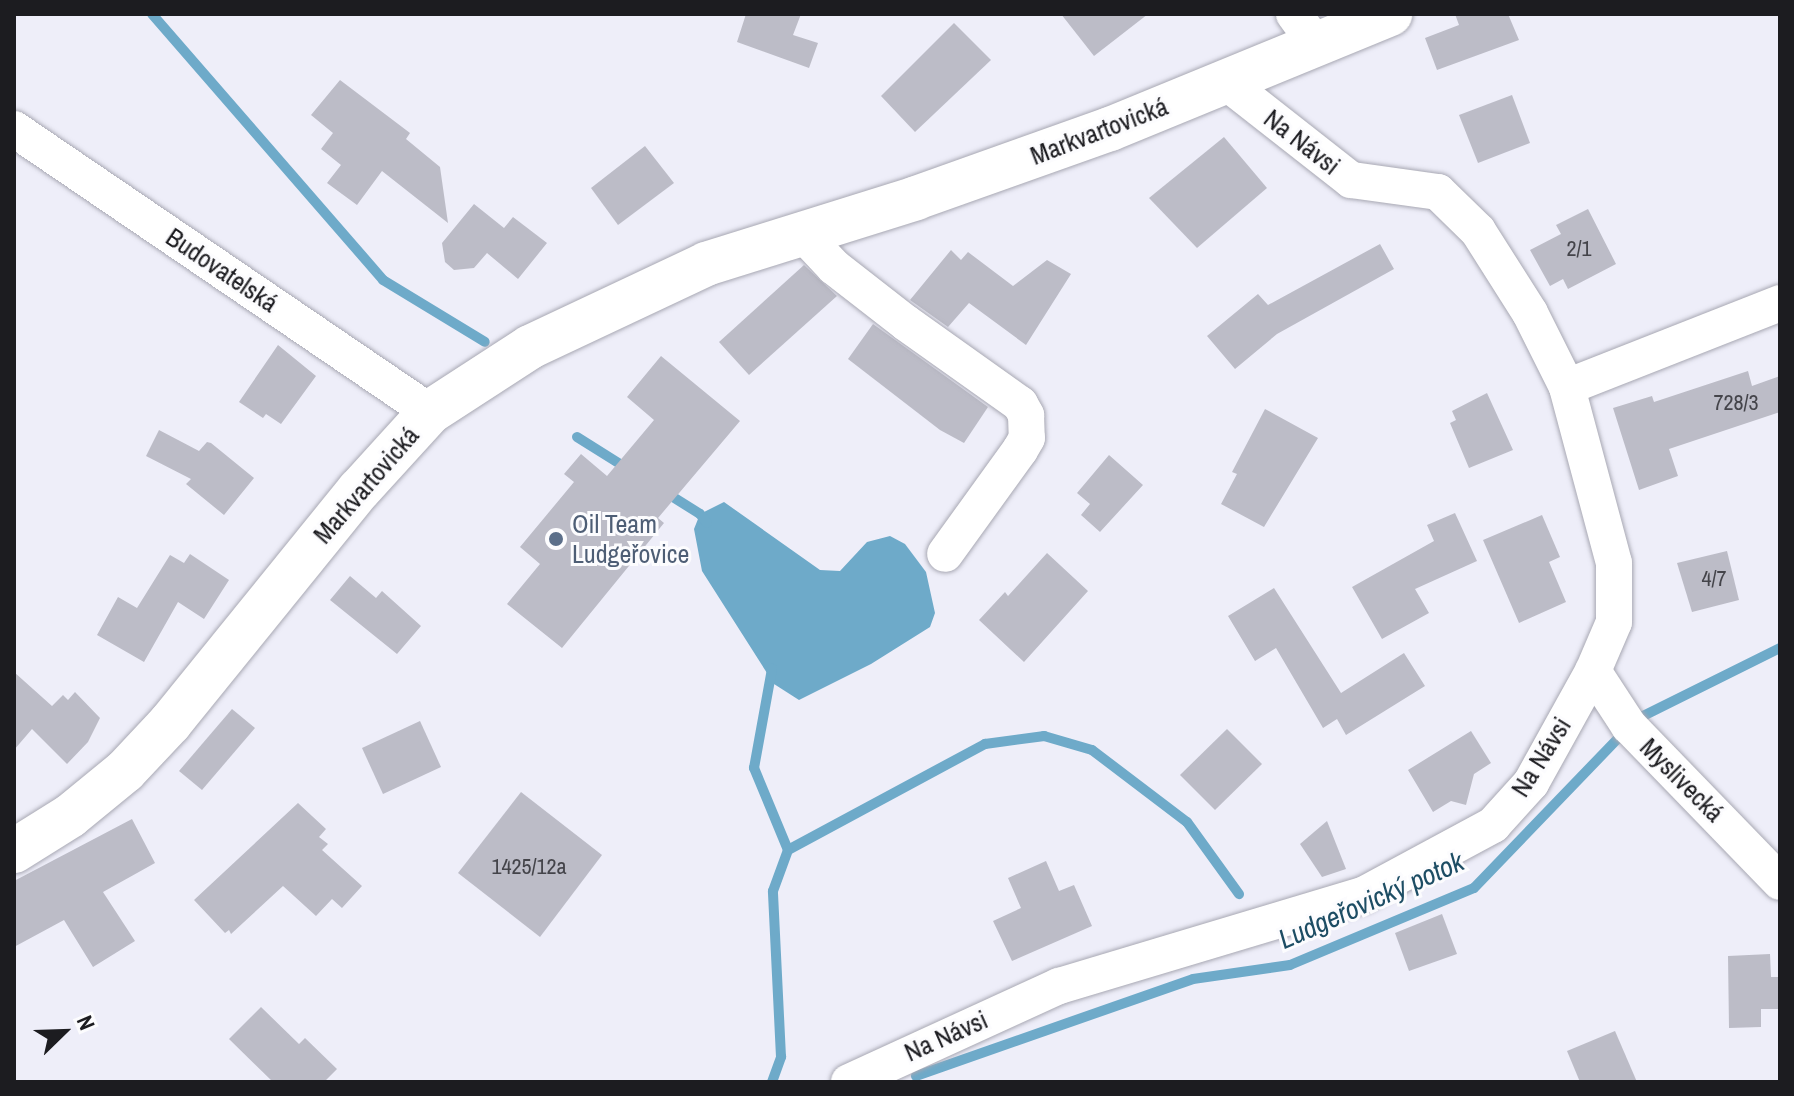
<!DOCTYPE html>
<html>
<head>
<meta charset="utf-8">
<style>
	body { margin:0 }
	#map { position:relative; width:1794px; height:1096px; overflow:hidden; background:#eeeef9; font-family:"Archivo Narrow",sans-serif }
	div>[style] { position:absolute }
	.water>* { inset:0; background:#6eaac9 }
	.stream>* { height:10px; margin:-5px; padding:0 5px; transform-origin:5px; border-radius:5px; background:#6eaac9 }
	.building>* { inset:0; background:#bcbcc7 }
	.roads { filter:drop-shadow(0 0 2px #a8a8b3) drop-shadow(0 0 2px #a8a8b3) }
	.street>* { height:36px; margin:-18px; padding:0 18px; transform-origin:18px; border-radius:18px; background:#fff }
	.secondary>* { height:44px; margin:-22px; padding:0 22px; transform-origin:22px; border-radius:22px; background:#fff }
	.dots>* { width:22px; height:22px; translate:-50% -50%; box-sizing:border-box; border:4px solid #fcfcfe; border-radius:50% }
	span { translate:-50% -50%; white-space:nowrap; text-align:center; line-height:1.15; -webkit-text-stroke:6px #fcfcfe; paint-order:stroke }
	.number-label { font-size:22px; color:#44444a }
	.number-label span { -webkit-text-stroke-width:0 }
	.street-label { font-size:26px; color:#1c1c20 }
	.service-label { font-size:26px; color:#4e5e75 }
	.left { translate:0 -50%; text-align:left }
	.water-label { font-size:28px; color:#1d4d64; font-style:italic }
	.frame { position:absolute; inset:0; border:16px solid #1c1c20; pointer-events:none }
	.north { position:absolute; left:24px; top:992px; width:80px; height:80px; -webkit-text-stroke:6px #fcfcfe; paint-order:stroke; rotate:67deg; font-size:22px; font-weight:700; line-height:32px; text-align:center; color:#1c1c20 }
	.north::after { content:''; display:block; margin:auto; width:28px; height:36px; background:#1c1c20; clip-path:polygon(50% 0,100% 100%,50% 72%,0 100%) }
</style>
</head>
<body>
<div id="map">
	<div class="water">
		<div style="clip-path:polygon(724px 502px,820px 570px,840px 571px,867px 542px,890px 536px,905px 544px,926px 572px,935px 613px,930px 627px,871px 664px,799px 700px,774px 684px,702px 571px,694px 529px,700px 514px)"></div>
	</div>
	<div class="stream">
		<div style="left:152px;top:14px;width:352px;rotate:49deg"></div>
		<div style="left:383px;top:280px;width:119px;rotate:31.3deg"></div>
		<div style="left:577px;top:437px;width:60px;rotate:32.1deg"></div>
		<div style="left:665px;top:492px;width:41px;rotate:32.2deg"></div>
		<div style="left:700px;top:514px;width:11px;rotate:52deg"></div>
		<div style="left:1635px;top:720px;width:162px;rotate:-26.4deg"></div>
		<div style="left:788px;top:850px;width:224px;rotate:-28.3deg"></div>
		<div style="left:985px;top:744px;width:60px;rotate:-7.7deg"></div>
		<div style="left:1044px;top:736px;width:50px;rotate:16.3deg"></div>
		<div style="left:1092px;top:750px;width:119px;rotate:37.2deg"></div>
		<div style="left:1187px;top:822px;width:89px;rotate:54.2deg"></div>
		<div style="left:916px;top:1076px;width:293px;rotate:-19.3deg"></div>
		<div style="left:1193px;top:979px;width:98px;rotate:-8.2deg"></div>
		<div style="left:1290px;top:965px;width:199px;rotate:-22.7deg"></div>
		<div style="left:1474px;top:888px;width:216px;rotate:-46.1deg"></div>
		<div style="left:772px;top:1082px;width:27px;rotate:-70deg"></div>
		<div style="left:781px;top:1057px;width:166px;rotate:-92.8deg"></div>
		<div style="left:773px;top:891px;width:44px;rotate:-69.9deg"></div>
		<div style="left:788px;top:850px;width:89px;rotate:-112.5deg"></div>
		<div style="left:754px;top:768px;width:101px;rotate:-79.7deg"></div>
	</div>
	<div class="building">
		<div style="clip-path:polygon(746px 14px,801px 14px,793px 35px,818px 43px,809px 68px,737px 42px)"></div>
		<div style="clip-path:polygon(1061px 14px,1148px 14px,1094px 56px)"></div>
		<div style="clip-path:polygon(1455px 14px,1508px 14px,1519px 40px,1437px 70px,1425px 38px,1459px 25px)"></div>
		<div style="clip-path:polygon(954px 23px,991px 60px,915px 132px,881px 96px)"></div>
		<div style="clip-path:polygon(340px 80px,410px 133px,406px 139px,440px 167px,448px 223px,382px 171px,357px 205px,327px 183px,341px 165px,321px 149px,333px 133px,311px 115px)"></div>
		<div style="clip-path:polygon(1512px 95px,1530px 143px,1478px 163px,1459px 115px)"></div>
		<div style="clip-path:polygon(1224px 137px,1267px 188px,1197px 248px,1149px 198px)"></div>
		<div style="clip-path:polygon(645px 146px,674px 183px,618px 225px,591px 188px)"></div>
		<div style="clip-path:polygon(474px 204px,504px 228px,513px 217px,547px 243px,518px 279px,487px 253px,474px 268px,454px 270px,445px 262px,442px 243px)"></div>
		<div style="clip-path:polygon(1588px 209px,1616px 264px,1568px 289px,1563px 279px,1550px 286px,1530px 250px,1561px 234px,1556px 225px)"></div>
		<div style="clip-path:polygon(1380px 244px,1394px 269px,1277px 334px,1235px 369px,1207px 336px,1258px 294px,1268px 305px)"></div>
		<div style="clip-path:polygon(951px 250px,961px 260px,968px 252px,1013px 286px,1047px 260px,1071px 274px,1026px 345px,969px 303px,948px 327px,910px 300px)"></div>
		<div style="clip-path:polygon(804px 265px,837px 296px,749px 375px,719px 342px)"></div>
		<div style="clip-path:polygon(873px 324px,988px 407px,964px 443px,940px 430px,848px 359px)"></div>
		<div style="clip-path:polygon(278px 345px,316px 376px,281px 424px,266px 414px,263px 418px,239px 402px)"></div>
		<div style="clip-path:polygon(661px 356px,740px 421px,658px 518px,664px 523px,562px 648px,507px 604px,540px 564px,520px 547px,574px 482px,564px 474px,581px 454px,607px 476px,654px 420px,627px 397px)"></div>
		<div style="clip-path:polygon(1748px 371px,1752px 386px,1780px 376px,1780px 412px,1669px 449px,1678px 476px,1639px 490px,1613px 408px,1652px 396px,1654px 402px)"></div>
		<div style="clip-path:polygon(1487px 393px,1513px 450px,1469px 468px,1450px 423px,1456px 420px,1452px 411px)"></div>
		<div style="clip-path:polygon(1265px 409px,1318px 438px,1264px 527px,1221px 504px,1237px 474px,1232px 472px)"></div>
		<div style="clip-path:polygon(159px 430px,199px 451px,207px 442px,211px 443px,254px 478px,224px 515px,186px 484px,191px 479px,146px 456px)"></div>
		<div style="clip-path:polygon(1109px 455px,1143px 485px,1100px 532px,1081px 515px,1090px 504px,1077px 493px)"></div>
		<div style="clip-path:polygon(1455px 513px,1477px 561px,1415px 589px,1429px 613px,1382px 639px,1352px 587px,1434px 541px,1427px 525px)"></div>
		<div style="clip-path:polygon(1542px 515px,1560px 557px,1549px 562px,1566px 602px,1519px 623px,1483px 540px)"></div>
		<div style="clip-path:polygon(1727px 551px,1739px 600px,1692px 612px,1677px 563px)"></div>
		<div style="clip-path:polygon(1047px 553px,1088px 591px,1024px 662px,979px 620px,1005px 592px,1008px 596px)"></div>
		<div style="clip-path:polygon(190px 554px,229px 580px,204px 619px,178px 602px,144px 662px,97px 635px,118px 597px,137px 608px,170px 555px,184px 563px)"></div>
		<div style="clip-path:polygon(350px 576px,376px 598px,382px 591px,421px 626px,397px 654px,330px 600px)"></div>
		<div style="clip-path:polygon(1274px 588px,1341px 693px,1404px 653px,1425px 686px,1346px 735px,1337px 719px,1323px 728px,1276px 648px,1255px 661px,1228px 616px)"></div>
		<div style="clip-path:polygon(14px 672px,52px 706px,63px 695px,68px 700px,75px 692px,100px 718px,88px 742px,67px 764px,32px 729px,14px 750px)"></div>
		<div style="clip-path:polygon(232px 709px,255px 728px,202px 790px,179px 771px)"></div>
		<div style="clip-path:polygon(420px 721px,441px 767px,383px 794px,362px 748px)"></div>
		<div style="clip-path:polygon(1227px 729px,1262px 764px,1215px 810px,1180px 775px)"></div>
		<div style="clip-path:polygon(1471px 731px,1491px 763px,1474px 774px,1466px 805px,1451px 801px,1433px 812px,1408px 770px)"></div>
		<div style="clip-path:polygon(521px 792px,602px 855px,540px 937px,458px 873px)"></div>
		<div style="clip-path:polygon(298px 803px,326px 829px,319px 837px,328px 844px,322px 850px,362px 886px,342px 908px,332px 899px,316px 916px,283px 886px,231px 934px,229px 930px,225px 933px,194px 900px)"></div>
		<div style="clip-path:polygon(132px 819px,155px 863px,103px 892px,135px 941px,93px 967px,64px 920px,14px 947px,14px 881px)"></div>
		<div style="clip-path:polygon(1327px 821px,1346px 869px,1322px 877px,1300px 844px)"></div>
		<div style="clip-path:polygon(1046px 861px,1059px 891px,1074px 885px,1092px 926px,1012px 961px,993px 921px,1021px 908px,1008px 878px)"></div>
		<div style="clip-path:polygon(1442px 914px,1457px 954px,1409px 971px,1395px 933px)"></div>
		<div style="clip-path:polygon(1770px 954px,1771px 977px,1780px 977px,1780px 1009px,1761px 1009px,1761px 1027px,1729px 1028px,1728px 956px)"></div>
		<div style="clip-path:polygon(261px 1007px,299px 1044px,305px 1038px,337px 1069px,324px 1082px,273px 1082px,229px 1039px)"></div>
		<div style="clip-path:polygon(1615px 1031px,1637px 1082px,1580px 1082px,1567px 1051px)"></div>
	</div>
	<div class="roads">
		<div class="street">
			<div style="left:1294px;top:14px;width:39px;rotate:54deg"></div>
			<div style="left:14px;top:129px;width:503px;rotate:34.23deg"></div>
			<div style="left:801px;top:232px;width:48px;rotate:46.7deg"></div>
			<div style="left:834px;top:267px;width:91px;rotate:37.9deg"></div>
			<div style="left:906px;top:323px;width:140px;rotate:35.4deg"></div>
			<div style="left:1020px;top:404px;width:13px;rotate:61deg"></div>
			<div style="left:1026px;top:415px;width:23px;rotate:88deg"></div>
			<div style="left:1027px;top:438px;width:14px;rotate:120deg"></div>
			<div style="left:1020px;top:450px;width:128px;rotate:125.8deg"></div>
			<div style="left:1567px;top:387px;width:229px;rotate:-21.5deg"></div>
			<div style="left:1593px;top:671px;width:66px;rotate:56.8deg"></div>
			<div style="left:1629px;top:726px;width:217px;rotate:45.9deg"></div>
			<div style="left:849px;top:1082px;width:231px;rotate:-24.6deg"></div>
			<div style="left:1059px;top:986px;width:317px;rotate:-16.7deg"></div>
			<div style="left:1363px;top:895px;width:148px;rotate:-28.3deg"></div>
			<div style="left:1493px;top:825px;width:57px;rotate:-47.9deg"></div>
			<div style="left:1531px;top:783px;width:128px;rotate:-61deg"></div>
			<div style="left:1593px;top:671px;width:53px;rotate:-66.8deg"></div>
			<div style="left:1614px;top:622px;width:59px;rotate:-90deg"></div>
			<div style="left:1614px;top:563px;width:182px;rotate:-105deg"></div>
			<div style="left:1567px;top:387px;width:83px;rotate:-116.6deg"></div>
			<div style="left:1530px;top:313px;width:97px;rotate:-122.4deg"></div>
			<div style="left:1478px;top:231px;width:56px;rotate:-135.7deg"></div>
			<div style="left:1438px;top:192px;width:88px;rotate:-172.1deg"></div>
			<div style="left:1351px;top:180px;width:159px;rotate:-141.9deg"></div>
		</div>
		<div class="secondary">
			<div style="left:14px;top:851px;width:66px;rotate:-32deg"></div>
			<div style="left:70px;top:816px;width:71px;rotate:-39.3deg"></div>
			<div style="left:125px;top:771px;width:66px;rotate:-46.8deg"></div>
			<div style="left:170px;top:723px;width:300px;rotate:-51deg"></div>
			<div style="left:359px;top:490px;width:105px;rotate:-47.7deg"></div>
			<div style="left:430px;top:412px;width:119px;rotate:-33deg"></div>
			<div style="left:530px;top:347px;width:195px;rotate:-25.2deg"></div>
			<div style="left:706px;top:264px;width:220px;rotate:-17.4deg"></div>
			<div style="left:916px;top:198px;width:206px;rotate:-19.6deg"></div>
			<div style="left:1110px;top:129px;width:303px;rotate:-22.3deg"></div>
		</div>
	</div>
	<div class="dots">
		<div style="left:556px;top:539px;background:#5c6f8a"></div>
	</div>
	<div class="number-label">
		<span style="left:1579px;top:249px">2/1</span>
		<span style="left:1736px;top:403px">728/3</span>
		<span style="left:1714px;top:579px">4/7</span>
		<span style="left:529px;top:867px">1425/12a</span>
	</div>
	<div class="street-label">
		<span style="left:1099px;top:131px;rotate:-21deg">Markvartovická</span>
		<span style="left:1302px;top:142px;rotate:38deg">Na Návsi</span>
		<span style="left:222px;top:270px;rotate:34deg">Budovatelská</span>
		<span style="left:366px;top:485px;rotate:-49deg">Markvartovická</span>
		<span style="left:1541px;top:757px;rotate:-58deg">Na Návsi</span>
		<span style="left:1682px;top:780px;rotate:45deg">Myslivecká</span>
		<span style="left:946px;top:1036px;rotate:-24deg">Na Návsi</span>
	</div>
	<div class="service-label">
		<span class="left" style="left:572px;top:539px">Oil Team<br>Ludgeřovice</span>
	</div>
	<div class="water-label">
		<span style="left:1371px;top:900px;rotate:-24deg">Ludgeřovický potok</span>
	</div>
	<div class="frame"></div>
	<div class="north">N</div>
</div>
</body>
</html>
